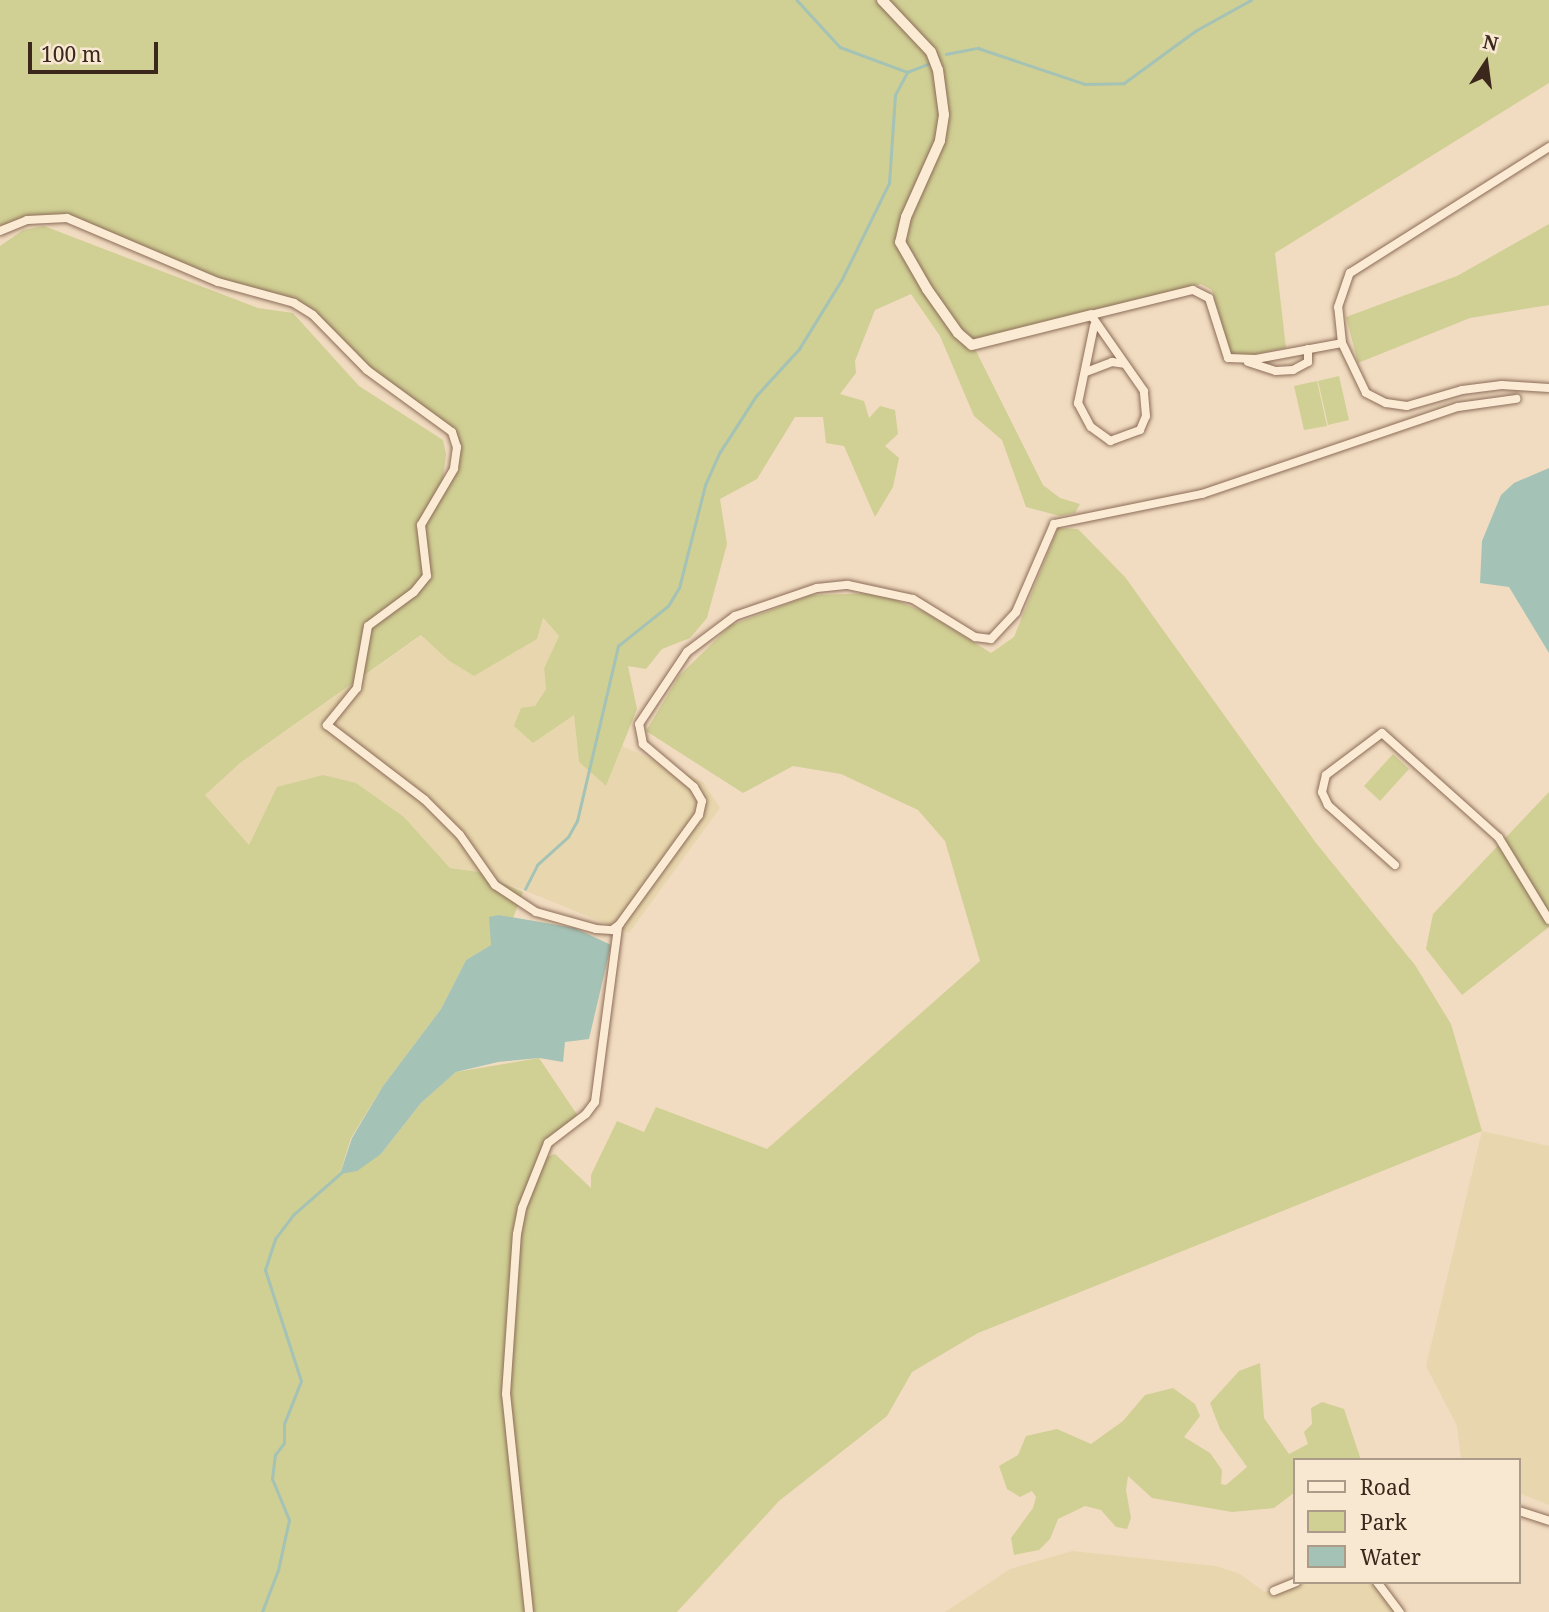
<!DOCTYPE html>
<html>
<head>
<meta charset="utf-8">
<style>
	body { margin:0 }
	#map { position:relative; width:1549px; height:1612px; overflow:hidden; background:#f1dcc1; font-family:"Noto Serif",serif }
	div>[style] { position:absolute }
	.farmland>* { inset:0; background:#e8d7ae }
	.green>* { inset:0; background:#d0cf94 }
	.water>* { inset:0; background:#a4c3b6 }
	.stream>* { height:2.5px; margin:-1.25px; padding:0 1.25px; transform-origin:1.25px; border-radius:1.25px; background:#a4c3b6 }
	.roads { filter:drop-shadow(0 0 2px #8c6c57) drop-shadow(0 0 2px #8c6c57) }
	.minor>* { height:8px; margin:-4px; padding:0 4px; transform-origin:4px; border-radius:4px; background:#fbebd5 }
	.tertiary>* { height:10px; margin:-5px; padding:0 5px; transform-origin:5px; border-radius:5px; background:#fbebd5 }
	span { translate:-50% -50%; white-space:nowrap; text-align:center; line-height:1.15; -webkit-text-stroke:7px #f8e8d1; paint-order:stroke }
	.legend { position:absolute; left:1293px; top:1458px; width:228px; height:126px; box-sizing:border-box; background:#f8e8d1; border:2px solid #ac9b89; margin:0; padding:9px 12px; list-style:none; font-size:21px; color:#3b271c }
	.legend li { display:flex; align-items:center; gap:14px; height:35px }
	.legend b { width:35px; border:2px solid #ac9b89 }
	.north { position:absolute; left:1451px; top:28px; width:70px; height:70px; -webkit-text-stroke:5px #f8e8d1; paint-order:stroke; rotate:13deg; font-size:19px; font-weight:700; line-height:28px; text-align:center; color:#3b271c }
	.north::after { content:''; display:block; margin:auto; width:24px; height:32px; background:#3b271c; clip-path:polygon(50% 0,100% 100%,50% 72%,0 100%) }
	.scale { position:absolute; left:28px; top:42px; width:130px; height:32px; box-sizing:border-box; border:4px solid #3b271c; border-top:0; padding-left:9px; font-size:21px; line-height:24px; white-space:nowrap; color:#3b271c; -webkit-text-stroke:5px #f8e8d1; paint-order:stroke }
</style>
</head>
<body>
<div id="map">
	<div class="farmland">
		<div style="clip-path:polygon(542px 618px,559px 636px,544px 668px,546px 689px,535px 706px,574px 714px,579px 762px,606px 786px,622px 746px,703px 782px,720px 808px,629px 933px,479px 872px,450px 868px,404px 817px,249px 846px,204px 795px,240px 763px,422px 635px,448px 660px)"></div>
		<div style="clip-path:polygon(1482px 1131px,1549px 1146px,1549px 1505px,1519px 1493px,1519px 1460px,1461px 1460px,1457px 1426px,1426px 1366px)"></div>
		<div style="clip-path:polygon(1072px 1551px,1216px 1566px,1240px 1574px,1265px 1592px,1296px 1582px,1377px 1582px,1400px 1612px,945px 1612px,1010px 1569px)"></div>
	</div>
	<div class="green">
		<div style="clip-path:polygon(0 0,1549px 0,1549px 83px,1275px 253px,1286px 348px,1243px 357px,1230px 354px,1212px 290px,1201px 284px,971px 341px,1043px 485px,1060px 498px,1080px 504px,1075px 513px,1060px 516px,1026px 507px,1002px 440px,974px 416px,940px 336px,911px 294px,875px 310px,855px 361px,856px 373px,840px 394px,864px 401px,869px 418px,880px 406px,895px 410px,898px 434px,885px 446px,899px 458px,893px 487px,875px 517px,844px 446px,826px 443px,823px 417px,795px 417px,757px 479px,720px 499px,727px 544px,707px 618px,690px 638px,662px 649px,646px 669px,628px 666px,637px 709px,606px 786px,579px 762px,574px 715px,533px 743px,514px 726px,521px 708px,535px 706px,546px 689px,544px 668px,559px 636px,543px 618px,537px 639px,474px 676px,448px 660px,421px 635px,240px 763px,205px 795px,249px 845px,277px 787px,323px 775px,356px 783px,404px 817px,450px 868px,479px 872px,523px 892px,513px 918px,499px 915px,491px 945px,466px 960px,441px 1009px,383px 1086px,351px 1138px,340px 1173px,381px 1154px,421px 1103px,456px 1072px,539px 1058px,580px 1119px,560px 1131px,543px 1158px,555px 1154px,591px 1188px,591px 1175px,617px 1121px,644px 1132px,656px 1107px,767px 1149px,980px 961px,945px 841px,918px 810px,841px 774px,793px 766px,743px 793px,646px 731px,679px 676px,731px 625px,811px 595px,878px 593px,925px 612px,991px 653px,1014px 637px,1058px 528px,1078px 529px,1125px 577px,1316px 843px,1415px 965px,1451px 1024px,1482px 1131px,978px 1333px,912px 1372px,887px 1416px,779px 1501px,677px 1612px,0 1612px,0 246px,23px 230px,44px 226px,258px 308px,293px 313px,359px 386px,443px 440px,446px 454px,442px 487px,454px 469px,455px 440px,391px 388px,306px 310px,218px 282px,89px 225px,45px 217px,0 231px)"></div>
		<div style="clip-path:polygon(1549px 224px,1549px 305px,1470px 318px,1358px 363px,1346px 317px,1457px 276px)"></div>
		<div style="clip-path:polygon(1339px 376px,1349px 420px,1328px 425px,1318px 381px)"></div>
		<div style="clip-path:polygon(1317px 381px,1327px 426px,1304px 430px,1294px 386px)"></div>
		<div style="clip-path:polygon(1393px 754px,1409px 769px,1380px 801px,1364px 786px)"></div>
		<div style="clip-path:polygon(1549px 792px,1549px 927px,1462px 995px,1426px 949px,1433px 914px)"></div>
		<div style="clip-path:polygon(1260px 1363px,1264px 1418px,1289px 1454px,1308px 1444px,1304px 1432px,1312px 1424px,1311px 1408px,1322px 1402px,1344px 1409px,1361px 1460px,1295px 1460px,1295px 1492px,1274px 1508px,1232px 1512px,1152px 1498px,1128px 1476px,1126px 1490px,1131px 1518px,1127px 1529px,1116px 1527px,1101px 1510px,1085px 1506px,1058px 1519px,1050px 1539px,1039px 1550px,1014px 1555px,1011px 1538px,1033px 1508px,1036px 1497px,1032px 1491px,1020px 1497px,1007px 1489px,999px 1466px,1018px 1455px,1026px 1436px,1057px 1429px,1091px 1444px,1123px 1421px,1145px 1395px,1173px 1388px,1195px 1404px,1200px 1416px,1184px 1437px,1210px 1453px,1222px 1470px,1221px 1484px,1226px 1485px,1247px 1467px,1220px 1429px,1210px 1403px,1239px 1371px)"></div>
	</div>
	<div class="water">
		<div style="clip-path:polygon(1549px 468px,1549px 653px,1509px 587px,1480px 583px,1482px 541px,1501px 495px,1514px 483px)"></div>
		<div style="clip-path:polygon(499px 915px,575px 928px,611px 945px,589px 1039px,565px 1042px,563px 1062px,539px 1058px,498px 1062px,456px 1072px,421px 1103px,381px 1154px,357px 1171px,340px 1174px,352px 1138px,383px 1086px,441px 1009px,466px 960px,491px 945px,489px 917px)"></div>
	</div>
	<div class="stream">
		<div style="left:797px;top:0;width:64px;rotate:47.5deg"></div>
		<div style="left:840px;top:47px;width:69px;rotate:20.3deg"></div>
		<div style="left:946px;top:54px;width:33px;rotate:-11deg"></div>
		<div style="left:978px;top:48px;width:113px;rotate:18.6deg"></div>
		<div style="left:1085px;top:84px;width:39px;rotate:-1deg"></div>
		<div style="left:1124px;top:83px;width:88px;rotate:-36.2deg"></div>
		<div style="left:1195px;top:31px;width:64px;rotate:-29deg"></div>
		<div style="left:525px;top:889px;width:27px;rotate:-63deg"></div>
		<div style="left:537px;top:865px;width:42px;rotate:-42.1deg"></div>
		<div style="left:568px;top:837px;width:18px;rotate:-61deg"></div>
		<div style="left:577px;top:821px;width:180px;rotate:-76.8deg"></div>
		<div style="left:618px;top:646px;width:64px;rotate:-38.7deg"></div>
		<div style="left:668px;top:606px;width:21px;rotate:-59deg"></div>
		<div style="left:679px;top:588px;width:106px;rotate:-75.8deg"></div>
		<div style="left:705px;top:485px;width:36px;rotate:-66deg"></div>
		<div style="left:720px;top:452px;width:67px;rotate:-57.3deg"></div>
		<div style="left:756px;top:396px;width:64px;rotate:-47.5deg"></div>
		<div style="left:799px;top:349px;width:82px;rotate:-58.4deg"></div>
		<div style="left:842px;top:279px;width:107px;rotate:-63.9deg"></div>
		<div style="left:889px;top:183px;width:88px;rotate:-86.1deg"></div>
		<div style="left:895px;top:95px;width:26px;rotate:-62deg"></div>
		<div style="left:907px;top:72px;width:25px;rotate:-21deg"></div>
		<div style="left:262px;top:1612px;width:45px;rotate:-69.1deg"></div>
		<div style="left:278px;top:1570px;width:51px;rotate:-77.6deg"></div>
		<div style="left:289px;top:1520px;width:44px;rotate:-112.5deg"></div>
		<div style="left:272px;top:1479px;width:24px;rotate:-83deg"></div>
		<div style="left:275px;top:1455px;width:15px;rotate:-53deg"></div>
		<div style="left:284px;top:1443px;width:19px;rotate:-90deg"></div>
		<div style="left:284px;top:1424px;width:46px;rotate:-68.4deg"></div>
		<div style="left:301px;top:1381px;width:117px;rotate:-108deg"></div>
		<div style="left:265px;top:1270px;width:33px;rotate:-72deg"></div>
		<div style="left:275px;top:1239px;width:30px;rotate:-53deg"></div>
		<div style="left:293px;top:1215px;width:64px;rotate:-41.2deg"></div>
	</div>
	<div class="roads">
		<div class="minor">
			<div style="left:0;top:231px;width:29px;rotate:-22deg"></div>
			<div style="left:27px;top:220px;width:40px;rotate:-2.9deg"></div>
			<div style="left:67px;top:218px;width:164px;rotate:23deg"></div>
			<div style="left:218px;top:282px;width:79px;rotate:15.4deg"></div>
			<div style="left:294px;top:303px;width:22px;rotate:32deg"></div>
			<div style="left:313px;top:315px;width:77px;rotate:45.5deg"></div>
			<div style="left:367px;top:370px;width:105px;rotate:36.1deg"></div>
			<div style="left:452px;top:432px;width:16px;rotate:72deg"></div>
			<div style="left:457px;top:447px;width:22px;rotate:98deg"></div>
			<div style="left:454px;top:469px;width:65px;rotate:120.5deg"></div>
			<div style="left:421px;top:525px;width:51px;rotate:83.3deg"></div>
			<div style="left:427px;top:576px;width:21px;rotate:129deg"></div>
			<div style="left:414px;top:592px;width:57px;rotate:143.5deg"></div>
			<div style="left:368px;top:626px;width:63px;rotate:100.1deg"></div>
			<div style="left:357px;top:688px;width:48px;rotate:129deg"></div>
			<div style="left:327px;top:725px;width:123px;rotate:37.4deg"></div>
			<div style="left:425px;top:800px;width:49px;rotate:45deg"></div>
			<div style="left:460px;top:835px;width:61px;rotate:55deg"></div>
			<div style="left:495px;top:885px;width:49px;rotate:33.4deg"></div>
			<div style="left:536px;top:912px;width:62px;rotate:15.8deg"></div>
			<div style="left:596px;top:929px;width:16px;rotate:4deg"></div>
			<div style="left:612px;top:930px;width:9px;rotate:-36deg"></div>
			<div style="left:619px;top:925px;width:136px;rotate:-54deg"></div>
			<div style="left:699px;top:815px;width:14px;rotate:-78deg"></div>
			<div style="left:702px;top:801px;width:16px;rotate:-120deg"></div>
			<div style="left:694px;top:787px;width:67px;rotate:-139.9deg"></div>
			<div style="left:643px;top:744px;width:20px;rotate:-101deg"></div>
			<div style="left:639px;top:724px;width:87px;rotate:-56.3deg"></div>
			<div style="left:687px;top:652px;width:60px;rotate:-36.9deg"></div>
			<div style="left:735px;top:616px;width:87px;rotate:-18.9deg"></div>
			<div style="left:817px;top:588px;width:31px;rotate:-6deg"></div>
			<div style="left:848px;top:585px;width:66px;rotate:12.2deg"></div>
			<div style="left:913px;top:599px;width:73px;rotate:31.5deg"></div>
			<div style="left:975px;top:637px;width:16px;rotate:7deg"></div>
			<div style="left:991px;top:639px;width:37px;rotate:-47deg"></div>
			<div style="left:1016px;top:612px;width:96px;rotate:-66.6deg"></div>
			<div style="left:1054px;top:524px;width:151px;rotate:-11.5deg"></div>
			<div style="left:1202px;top:494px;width:270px;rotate:-18.8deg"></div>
			<div style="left:1458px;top:407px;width:59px;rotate:-7.9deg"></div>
			<div style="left:1094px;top:326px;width:79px;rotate:101.7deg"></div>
			<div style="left:1078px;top:403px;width:27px;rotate:62deg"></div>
			<div style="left:1091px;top:427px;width:24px;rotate:36deg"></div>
			<div style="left:1110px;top:441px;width:32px;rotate:-20deg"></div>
			<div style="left:1140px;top:430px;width:15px;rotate:-67deg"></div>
			<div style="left:1146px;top:416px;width:25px;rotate:-95deg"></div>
			<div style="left:1144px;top:391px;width:93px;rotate:-124.9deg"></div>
			<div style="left:1091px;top:315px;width:105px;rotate:-13.8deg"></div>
			<div style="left:1193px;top:290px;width:18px;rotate:27deg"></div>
			<div style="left:1209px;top:298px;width:63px;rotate:72.4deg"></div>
			<div style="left:1228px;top:358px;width:28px;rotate:2deg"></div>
			<div style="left:1256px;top:359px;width:87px;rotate:-10.5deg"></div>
			<div style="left:1342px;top:343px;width:55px;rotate:64.4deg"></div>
			<div style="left:1366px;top:393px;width:22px;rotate:27deg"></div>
			<div style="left:1386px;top:403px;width:21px;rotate:8deg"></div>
			<div style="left:1407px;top:406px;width:57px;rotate:-16.2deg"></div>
			<div style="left:1462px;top:390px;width:40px;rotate:-7.1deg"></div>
			<div style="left:1502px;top:385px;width:47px;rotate:3.7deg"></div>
			<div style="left:1342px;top:343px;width:36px;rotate:-96deg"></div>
			<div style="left:1338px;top:307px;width:36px;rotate:-71deg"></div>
			<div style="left:1350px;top:273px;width:236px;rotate:-32.3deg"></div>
			<div style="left:1248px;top:362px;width:29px;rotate:18deg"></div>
			<div style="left:1276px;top:371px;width:17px;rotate:-3deg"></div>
			<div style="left:1293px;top:370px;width:17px;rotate:-28deg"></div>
			<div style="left:1308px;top:362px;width:13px;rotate:-90deg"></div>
			<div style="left:1086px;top:372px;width:28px;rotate:-21deg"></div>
			<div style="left:1112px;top:362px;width:12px;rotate:9deg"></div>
			<div style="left:1395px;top:865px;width:90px;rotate:-138.2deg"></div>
			<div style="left:1328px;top:805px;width:14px;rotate:-115deg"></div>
			<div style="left:1322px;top:792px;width:17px;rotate:-77deg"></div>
			<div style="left:1326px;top:775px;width:70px;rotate:-36.9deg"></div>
			<div style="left:1382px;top:733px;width:157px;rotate:41.9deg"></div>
			<div style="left:1499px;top:838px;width:96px;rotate:58.6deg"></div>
			<div style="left:1519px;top:1511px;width:32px;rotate:18deg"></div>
			<div style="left:1377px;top:1582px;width:38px;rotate:53deg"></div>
			<div style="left:1274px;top:1591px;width:24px;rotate:-22deg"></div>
			<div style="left:529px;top:1612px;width:219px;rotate:-96deg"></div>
			<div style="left:506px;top:1394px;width:160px;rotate:-86.1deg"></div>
			<div style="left:517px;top:1234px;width:26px;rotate:-79deg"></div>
			<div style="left:522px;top:1208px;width:70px;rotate:-68.2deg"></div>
			<div style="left:548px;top:1143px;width:48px;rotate:-37.3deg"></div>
			<div style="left:586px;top:1114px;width:15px;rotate:-53deg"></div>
			<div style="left:595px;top:1102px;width:177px;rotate:-82.5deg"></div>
		</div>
		<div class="tertiary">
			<div style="left:882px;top:0;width:71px;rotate:46.7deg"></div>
			<div style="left:931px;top:52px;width:19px;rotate:69deg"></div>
			<div style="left:938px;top:70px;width:45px;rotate:82.4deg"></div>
			<div style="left:944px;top:115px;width:26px;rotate:99deg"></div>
			<div style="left:940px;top:141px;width:83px;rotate:114.1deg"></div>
			<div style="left:906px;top:217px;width:26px;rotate:103deg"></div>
			<div style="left:900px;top:242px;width:54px;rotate:60.1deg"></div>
			<div style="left:927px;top:289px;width:54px;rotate:54.8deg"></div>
			<div style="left:958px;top:333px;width:18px;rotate:41deg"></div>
			<div style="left:972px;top:345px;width:123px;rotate:-14.1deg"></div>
		</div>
	</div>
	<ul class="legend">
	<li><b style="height:9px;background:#fbebd5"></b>Road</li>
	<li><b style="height:19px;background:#d0cf94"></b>Park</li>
	<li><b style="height:19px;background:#a4c3b6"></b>Water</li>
	</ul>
	<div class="north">N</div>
	<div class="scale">100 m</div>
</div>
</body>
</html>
